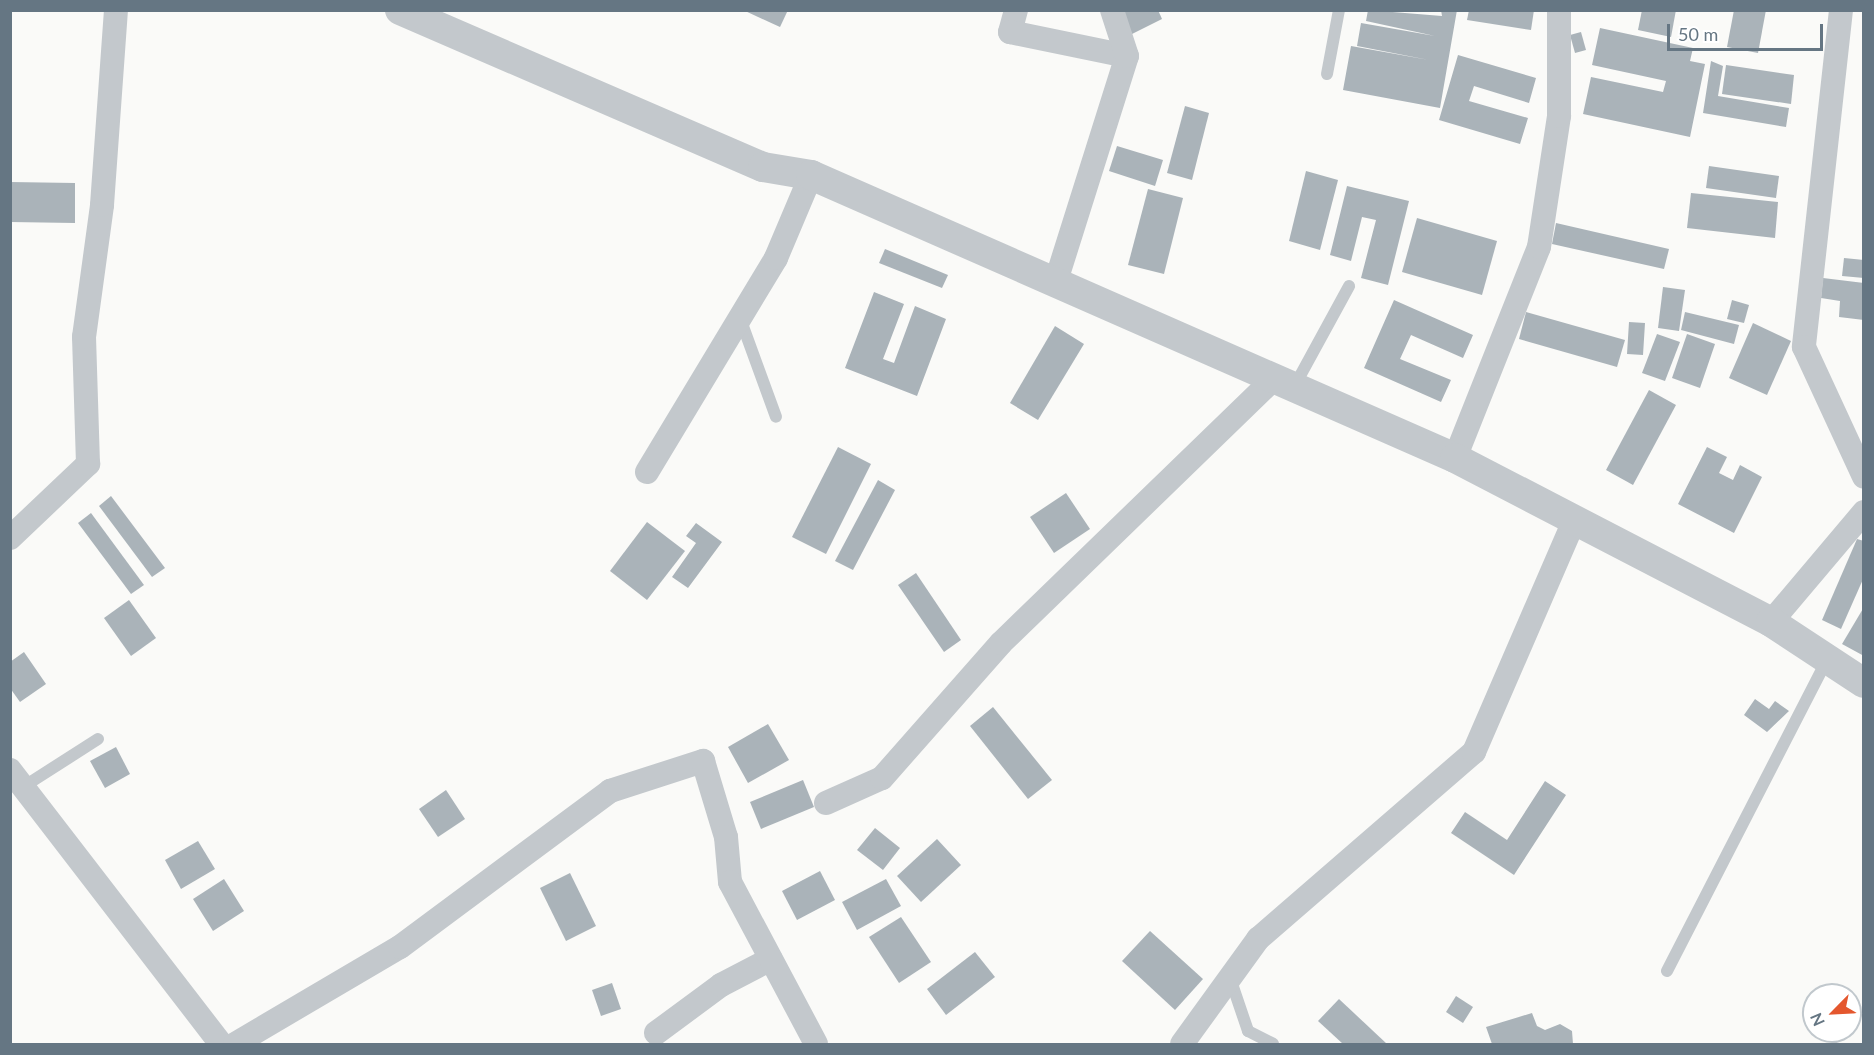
<!DOCTYPE html>
<html>
<head>
<meta charset="utf-8">
<style>
	body { margin:0 }
	#map { position:relative; width:1874px; height:1055px; overflow:hidden; background:#fafaf8; font-family:Lato,sans-serif }
	div>[style] { position:absolute }
	.building>* { inset:0; background:#aab3b9 }
	.service>* { height:12px; margin:-6px; padding:0 6px; transform-origin:6px; border-radius:6px; background:#c3c8cc }
	.minor>* { height:24px; margin:-12px; padding:0 12px; transform-origin:12px; border-radius:12px; background:#c3c8cc }
	.tertiary>* { height:30px; margin:-15px; padding:0 15px; transform-origin:15px; border-radius:15px; background:#c3c8cc }
	span { translate:-50% -50%; white-space:nowrap; text-align:center; line-height:1.15; -webkit-text-stroke:6px #fff; paint-order:stroke }
	.frame { position:absolute; inset:0; border:12px solid #657683; pointer-events:none }
	.north { position:absolute; left:1802px; top:983px; width:60px; height:60px; box-sizing:border-box; background:#fff; border:2px solid #c1c8cd; border-radius:50%; rotate:246deg; font-size:16px; font-weight:700; line-height:24px; text-align:center; color:#657683 }
	.north::after { content:''; display:block; margin:auto; width:21px; height:27px; background:#e4572e; clip-path:polygon(50% 0,100% 100%,50% 72%,0 100%) }
	.scale { position:absolute; left:1667px; top:24px; width:156px; height:27px; box-sizing:border-box; border:3px solid #657683; border-top:0; padding-left:8px; font-size:18px; line-height:21px; white-space:nowrap; color:#657683; -webkit-text-stroke:4px #fff; paint-order:stroke }
</style>
</head>
<body>
<div id="map">
	<div class="building">
		<div style="clip-path:polygon(743px 10px,788px 10px,780px 27px)"></div>
		<div style="clip-path:polygon(1121px 10px,1158px 10px,1162px 19px,1132px 34px)"></div>
		<div style="clip-path:polygon(1368px 10px,1442px 16px,1441px 10px,1457px 10px,1440px 108px,1343px 90px,1351px 46px,1429px 60px,1357px 46px,1361px 23px,1435px 36px,1366px 21px)"></div>
		<div style="clip-path:polygon(1469px 10px,1534px 10px,1531px 30px,1467px 20px)"></div>
		<div style="clip-path:polygon(1642px 10px,1676px 10px,1671px 37px,1638px 30px)"></div>
		<div style="clip-path:polygon(1734px 10px,1766px 10px,1758px 53px,1727px 47px)"></div>
		<div style="clip-path:polygon(1600px 28px,1693px 48px,1690px 61px,1705px 64px,1690px 137px,1583px 114px,1591px 77px,1663px 92px,1666px 81px,1592px 65px)"></div>
		<div style="clip-path:polygon(1581px 32px,1586px 50px,1575px 53px,1570px 35px)"></div>
		<div style="clip-path:polygon(1458px 55px,1536px 78px,1529px 103px,1474px 86px,1469px 101px,1528px 118px,1520px 144px,1439px 120px)"></div>
		<div style="clip-path:polygon(1711px 61px,1723px 66px,1718px 96px,1789px 108px,1786px 127px,1703px 113px)"></div>
		<div style="clip-path:polygon(1726px 65px,1794px 75px,1791px 104px,1722px 94px)"></div>
		<div style="clip-path:polygon(1185px 106px,1209px 113px,1192px 180px,1167px 173px)"></div>
		<div style="clip-path:polygon(1117px 146px,1163px 160px,1155px 186px,1109px 171px)"></div>
		<div style="clip-path:polygon(1709px 166px,1779px 176px,1776px 198px,1706px 188px)"></div>
		<div style="clip-path:polygon(1306px 171px,1338px 180px,1320px 250px,1289px 241px)"></div>
		<div style="clip-path:polygon(10px 182px,75px 183px,75px 223px,10px 222px)"></div>
		<div style="clip-path:polygon(1347px 186px,1409px 201px,1388px 285px,1361px 278px,1376px 220px,1362px 217px,1351px 261px,1330px 255px)"></div>
		<div style="clip-path:polygon(1148px 189px,1183px 198px,1164px 274px,1128px 265px)"></div>
		<div style="clip-path:polygon(1691px 193px,1778px 202px,1775px 238px,1687px 228px)"></div>
		<div style="clip-path:polygon(1417px 218px,1497px 241px,1482px 295px,1402px 272px)"></div>
		<div style="clip-path:polygon(1556px 223px,1669px 249px,1664px 269px,1552px 244px)"></div>
		<div style="clip-path:polygon(885px 249px,948px 275px,942px 288px,879px 263px)"></div>
		<div style="clip-path:polygon(1844px 258px,1864px 260px,1864px 278px,1842px 276px)"></div>
		<div style="clip-path:polygon(1823px 278px,1864px 283px,1864px 320px,1839px 317px,1840px 301px,1821px 298px)"></div>
		<div style="clip-path:polygon(1663px 287px,1685px 290px,1679px 331px,1658px 328px)"></div>
		<div style="clip-path:polygon(874px 292px,904px 304px,883px 359px,894px 363px,915px 306px,946px 319px,917px 396px,845px 368px)"></div>
		<div style="clip-path:polygon(1394px 300px,1473px 335px,1463px 358px,1411px 335px,1400px 359px,1451px 380px,1441px 402px,1364px 368px)"></div>
		<div style="clip-path:polygon(1732px 300px,1749px 305px,1744px 323px,1727px 319px)"></div>
		<div style="clip-path:polygon(1526px 312px,1625px 340px,1617px 367px,1519px 339px)"></div>
		<div style="clip-path:polygon(1685px 312px,1739px 325px,1734px 344px,1681px 330px)"></div>
		<div style="clip-path:polygon(1629px 322px,1645px 323px,1643px 355px,1627px 354px)"></div>
		<div style="clip-path:polygon(1753px 323px,1791px 341px,1767px 395px,1729px 378px)"></div>
		<div style="clip-path:polygon(1055px 326px,1084px 344px,1038px 420px,1010px 403px)"></div>
		<div style="clip-path:polygon(1657px 334px,1680px 342px,1665px 381px,1642px 373px)"></div>
		<div style="clip-path:polygon(1687px 334px,1715px 344px,1700px 388px,1672px 378px)"></div>
		<div style="clip-path:polygon(1649px 390px,1676px 405px,1633px 485px,1606px 470px)"></div>
		<div style="clip-path:polygon(838px 447px,871px 464px,826px 554px,792px 537px)"></div>
		<div style="clip-path:polygon(1707px 447px,1727px 457px,1719px 473px,1733px 480px,1740px 465px,1762px 477px,1734px 533px,1678px 504px)"></div>
		<div style="clip-path:polygon(878px 480px,895px 490px,853px 570px,835px 561px)"></div>
		<div style="clip-path:polygon(1066px 493px,1090px 529px,1054px 553px,1030px 517px)"></div>
		<div style="clip-path:polygon(111px 496px,165px 568px,152px 577px,99px 506px)"></div>
		<div style="clip-path:polygon(91px 513px,144px 585px,131px 594px,78px 523px)"></div>
		<div style="clip-path:polygon(647px 522px,685px 551px,647px 600px,610px 571px)"></div>
		<div style="clip-path:polygon(696px 523px,722px 542px,688px 588px,672px 577px,696px 543px,686px 536px)"></div>
		<div style="clip-path:polygon(1857px 539px,1864px 541px,1864px 577px,1841px 629px,1822px 620px)"></div>
		<div style="clip-path:polygon(916px 573px,961px 640px,944px 652px,898px 585px)"></div>
		<div style="clip-path:polygon(129px 600px,156px 638px,131px 656px,104px 618px)"></div>
		<div style="clip-path:polygon(1864px 607px,1864px 656px,1842px 644px)"></div>
		<div style="clip-path:polygon(24px 652px,46px 684px,20px 702px,10px 688px,10px 662px)"></div>
		<div style="clip-path:polygon(1755px 699px,1769px 709px,1775px 701px,1789px 711px,1767px 732px,1744px 715px)"></div>
		<div style="clip-path:polygon(993px 707px,1052px 780px,1028px 799px,970px 726px)"></div>
		<div style="clip-path:polygon(768px 724px,789px 760px,748px 783px,728px 747px)"></div>
		<div style="clip-path:polygon(116px 747px,130px 774px,105px 788px,90px 761px)"></div>
		<div style="clip-path:polygon(803px 780px,814px 807px,761px 829px,750px 802px)"></div>
		<div style="clip-path:polygon(1545px 781px,1566px 795px,1514px 875px,1451px 833px,1465px 812px,1507px 840px)"></div>
		<div style="clip-path:polygon(446px 790px,465px 819px,438px 837px,419px 809px)"></div>
		<div style="clip-path:polygon(875px 828px,900px 848px,883px 870px,857px 850px)"></div>
		<div style="clip-path:polygon(937px 839px,961px 865px,921px 902px,897px 876px)"></div>
		<div style="clip-path:polygon(198px 841px,215px 869px,181px 889px,165px 860px)"></div>
		<div style="clip-path:polygon(820px 871px,835px 900px,797px 920px,782px 891px)"></div>
		<div style="clip-path:polygon(570px 873px,596px 926px,566px 941px,540px 888px)"></div>
		<div style="clip-path:polygon(224px 879px,244px 911px,213px 931px,193px 899px)"></div>
		<div style="clip-path:polygon(886px 879px,901px 906px,857px 930px,842px 902px)"></div>
		<div style="clip-path:polygon(901px 917px,931px 962px,899px 983px,869px 937px)"></div>
		<div style="clip-path:polygon(1150px 931px,1203px 979px,1175px 1010px,1122px 961px)"></div>
		<div style="clip-path:polygon(975px 952px,995px 977px,946px 1015px,927px 989px)"></div>
		<div style="clip-path:polygon(612px 983px,621px 1009px,601px 1016px,592px 990px)"></div>
		<div style="clip-path:polygon(1456px 996px,1473px 1007px,1463px 1023px,1446px 1012px)"></div>
		<div style="clip-path:polygon(1339px 999px,1387px 1044px,1343px 1044px,1318px 1021px)"></div>
		<div style="clip-path:polygon(1532px 1013px,1537px 1026px,1545px 1030px,1560px 1024px,1572px 1031px,1573px 1044px,1492px 1044px,1486px 1027px)"></div>
	</div>
	<div class="service">
		<div style="left:1327px;top:74px;width:65px;rotate:-79.4deg"></div>
		<div style="left:740px;top:318px;width:105px;rotate:70deg"></div>
		<div style="left:1294px;top:387px;width:115px;rotate:-61.4deg"></div>
		<div style="left:23px;top:787px;width:89px;rotate:-32.6deg"></div>
		<div style="left:1667px;top:971px;width:350px;rotate:-62.8deg"></div>
		<div style="left:1230px;top:978px;width:56px;rotate:71.2deg"></div>
		<div style="left:1248px;top:1031px;width:28px;rotate:27deg"></div>
	</div>
	<div class="minor">
		<div style="left:1016px;top:10px;width:23px;rotate:105deg"></div>
		<div style="left:1010px;top:32px;width:119px;rotate:11.6deg"></div>
		<div style="left:1841px;top:10px;width:339px;rotate:96.3deg"></div>
		<div style="left:1804px;top:347px;width:143px;rotate:65.2deg"></div>
		<div style="left:1056px;top:281px;width:236px;rotate:-72.5deg"></div>
		<div style="left:1127px;top:56px;width:48px;rotate:-108.1deg"></div>
		<div style="left:1455px;top:458px;width:227px;rotate:-68.3deg"></div>
		<div style="left:1539px;top:247px;width:133px;rotate:-81.3deg"></div>
		<div style="left:1559px;top:116px;width:106px;rotate:-90deg"></div>
		<div style="left:647px;top:472px;width:250px;rotate:-58.9deg"></div>
		<div style="left:776px;top:258px;width:90px;rotate:-67.1deg"></div>
		<div style="left:10px;top:538px;width:108px;rotate:-43.5deg"></div>
		<div style="left:88px;top:464px;width:127px;rotate:-91.8deg"></div>
		<div style="left:84px;top:337px;width:133px;rotate:-82.2deg"></div>
		<div style="left:102px;top:205px;width:196px;rotate:-85.9deg"></div>
		<div style="left:1771px;top:622px;width:144px;rotate:-49.8deg"></div>
		<div style="left:10px;top:770px;width:346px;rotate:52.4deg"></div>
		<div style="left:826px;top:803px;width:61px;rotate:-24.1deg"></div>
		<div style="left:882px;top:778px;width:180px;rotate:-48.6deg"></div>
		<div style="left:1001px;top:643px;width:380px;rotate:-44.1deg"></div>
		<div style="left:656px;top:1033px;width:81px;rotate:-36.4deg"></div>
		<div style="left:721px;top:985px;width:56px;rotate:-27.5deg"></div>
		<div style="left:235px;top:1044px;width:191px;rotate:-30.5deg"></div>
		<div style="left:400px;top:947px;width:262px;rotate:-36.6deg"></div>
		<div style="left:610px;top:791px;width:98px;rotate:-17.9deg"></div>
		<div style="left:703px;top:761px;width:79px;rotate:73.2deg"></div>
		<div style="left:726px;top:837px;width:45px;rotate:84.9deg"></div>
		<div style="left:730px;top:882px;width:183px;rotate:62deg"></div>
		<div style="left:1182px;top:1044px;width:130px;rotate:-54.1deg"></div>
		<div style="left:1258px;top:939px;width:286px;rotate:-40.9deg"></div>
		<div style="left:1474px;top:752px;width:252px;rotate:-66.6deg"></div>
	</div>
	<div class="tertiary">
		<div style="left:400px;top:10px;width:395px;rotate:23.4deg"></div>
		<div style="left:763px;top:167px;width:49px;rotate:9.5deg"></div>
		<div style="left:811px;top:175px;width:703px;rotate:23.72deg"></div>
		<div style="left:1455px;top:458px;width:356px;rotate:27.4deg"></div>
		<div style="left:1771px;top:622px;width:111px;rotate:33.3deg"></div>
	</div>
	<div class="frame"></div>
	<div class="north">N</div>
	<div class="scale">50 m</div>
</div>
</body>
</html>
